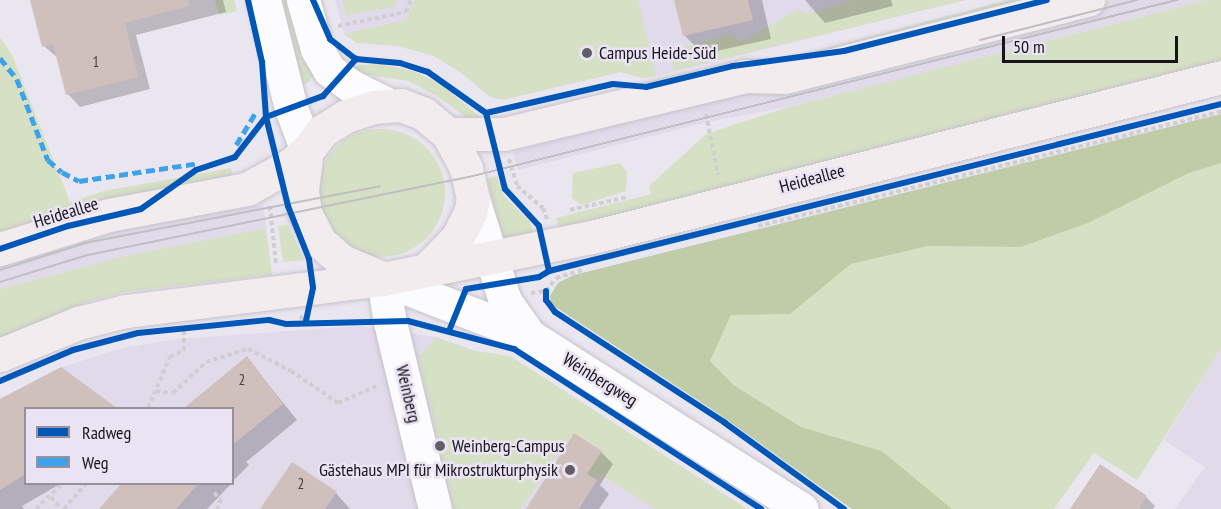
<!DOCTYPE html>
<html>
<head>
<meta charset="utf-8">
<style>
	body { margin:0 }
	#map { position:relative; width:1221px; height:509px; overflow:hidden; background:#eae6f0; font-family:"PT Sans Narrow",sans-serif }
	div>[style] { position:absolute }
	.built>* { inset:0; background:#e0daeb }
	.green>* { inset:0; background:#d6e0c4 }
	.round { border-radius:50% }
	.forest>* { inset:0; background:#bfcca7 }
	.shadow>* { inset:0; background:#0003 }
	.building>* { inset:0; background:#d0c0bc }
	.path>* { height:4px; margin-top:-2px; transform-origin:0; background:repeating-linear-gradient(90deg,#d0ced1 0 4.5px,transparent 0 7.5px) }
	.roads { filter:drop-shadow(0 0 2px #c6c3ca) drop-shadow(0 0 2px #c6c3ca) }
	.minor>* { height:33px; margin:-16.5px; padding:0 16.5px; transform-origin:16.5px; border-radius:16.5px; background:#fcfbfd }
	.major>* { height:33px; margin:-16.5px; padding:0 16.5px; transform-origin:16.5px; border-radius:16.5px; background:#f2ecef }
	.tram>* { height:1.5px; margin:-0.75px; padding:0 0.75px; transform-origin:0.75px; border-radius:0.75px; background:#c0bfc1 }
	.quiet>* { height:4.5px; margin-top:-2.25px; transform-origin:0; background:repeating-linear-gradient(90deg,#3da2ea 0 9px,transparent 0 13.5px) }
	.cycleway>* { height:6px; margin:-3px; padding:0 3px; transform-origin:3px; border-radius:3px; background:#0057b8 }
	.dots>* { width:16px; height:16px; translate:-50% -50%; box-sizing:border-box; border:3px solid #e9e3f3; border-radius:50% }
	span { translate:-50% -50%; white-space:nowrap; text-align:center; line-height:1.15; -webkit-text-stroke:5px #e9e3f3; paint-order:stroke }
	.number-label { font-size:15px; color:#454043 }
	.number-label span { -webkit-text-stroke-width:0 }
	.poi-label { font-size:18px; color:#17151b }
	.left { translate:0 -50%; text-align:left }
	.right { translate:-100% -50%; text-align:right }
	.street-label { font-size:18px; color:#17151b }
	.legend { position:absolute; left:24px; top:407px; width:210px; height:78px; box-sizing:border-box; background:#e9e3f3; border:2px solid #95919d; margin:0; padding:8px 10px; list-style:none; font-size:18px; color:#17151b }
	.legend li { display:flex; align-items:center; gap:12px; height:30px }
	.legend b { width:30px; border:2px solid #95919d }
	.scale { position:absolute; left:1002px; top:36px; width:176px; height:27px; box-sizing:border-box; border:3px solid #17151b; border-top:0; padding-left:8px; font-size:18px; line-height:21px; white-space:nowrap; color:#17151b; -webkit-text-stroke:4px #e9e3f3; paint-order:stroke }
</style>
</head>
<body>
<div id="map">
	<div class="built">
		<div style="clip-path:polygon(335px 0,965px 0,656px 76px,642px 78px,621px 72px,502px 100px,490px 97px,463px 74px,434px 56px,398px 46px,357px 43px,344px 34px)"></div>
		<div style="clip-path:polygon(1112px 0,1206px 0,792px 106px,703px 123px,518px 170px,513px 151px)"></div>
		<div style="clip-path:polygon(263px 204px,266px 228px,124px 256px,0 289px,0 265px,33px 252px,106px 233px)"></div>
		<div style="clip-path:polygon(evenodd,359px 326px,436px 337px,475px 351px,510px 356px,747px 509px,0 509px,0 399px,10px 394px,61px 367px,127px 347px,179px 339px,359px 326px,26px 408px,232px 408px,232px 484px,26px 484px,26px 408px)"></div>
		<div style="clip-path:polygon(1221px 349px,1221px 509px,1175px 509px,1205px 467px,1164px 440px)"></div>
	</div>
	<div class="green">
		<div style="clip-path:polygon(215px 0,234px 0,237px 11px,219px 15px)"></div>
		<div style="clip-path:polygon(275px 0,295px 0,316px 70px,308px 83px,298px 87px)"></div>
		<div style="clip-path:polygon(342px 0,397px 0,393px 7px,346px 15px)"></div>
		<div style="clip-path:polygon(415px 0,638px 0,656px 76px,642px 78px,621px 72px,502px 100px,490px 97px,463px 74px,434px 56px,398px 46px,357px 43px,344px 34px,405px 20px)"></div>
		<div style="clip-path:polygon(852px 0,965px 0,674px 71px,670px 51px,731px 34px,741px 42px,799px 9px,807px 14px)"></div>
		<div style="clip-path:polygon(1008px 0,1037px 0,842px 48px,815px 51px)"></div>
		<div style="clip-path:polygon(1206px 0,1221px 0,1221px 69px,561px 235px,556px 218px,651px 194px,649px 186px,706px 134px,792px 106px)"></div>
		<div style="clip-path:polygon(0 37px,12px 55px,70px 202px,104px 191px,231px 168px,233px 179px,0 238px)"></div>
		<div style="clip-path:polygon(380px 64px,413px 71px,439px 83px,479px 116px,486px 126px,472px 122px,437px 96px,408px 81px,350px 72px,357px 65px)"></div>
		<div class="round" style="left:317px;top:129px;width:128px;height:128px"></div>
		<div style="clip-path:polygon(620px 163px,627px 172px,626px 191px,581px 205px,572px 198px,573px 173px)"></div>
		<div style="clip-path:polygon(1221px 163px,1221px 349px,1137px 480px,1094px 453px,1054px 509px,952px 509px,882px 451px,801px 427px,735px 386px,710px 361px,731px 315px,790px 314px,851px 264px,928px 246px,1021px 247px,1088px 223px,1189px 173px)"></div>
		<div style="clip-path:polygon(497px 176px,504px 196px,530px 222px,536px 240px,503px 245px,487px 179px)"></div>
		<div style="clip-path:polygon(288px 225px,298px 246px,305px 260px,283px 262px,278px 226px)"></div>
		<div style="clip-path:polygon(266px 228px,272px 275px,124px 292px,86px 302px,0 344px,0 289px,124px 256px)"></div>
		<div style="clip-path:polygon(436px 337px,475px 351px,510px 356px,747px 509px,656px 509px,601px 475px,597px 480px,587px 474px,602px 451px,574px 433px,520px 509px,454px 509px,419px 357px)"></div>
	</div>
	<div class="forest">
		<div style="clip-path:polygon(1221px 114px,1221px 163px,1189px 173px,1088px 223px,1021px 247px,928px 246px,851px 264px,790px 314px,731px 315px,710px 361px,735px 386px,801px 427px,882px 451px,952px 509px,852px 509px,713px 410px,551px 304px,550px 296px,558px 283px,574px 275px)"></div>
	</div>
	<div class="shadow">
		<div style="clip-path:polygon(32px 0,223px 0,226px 12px,136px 35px,150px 89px,80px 107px,68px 94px,58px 58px,44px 46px)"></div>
		<div style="clip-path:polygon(675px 0,762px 0,771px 39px,703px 54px,684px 35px)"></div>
		<div style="clip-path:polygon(805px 0,891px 0,893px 6px,825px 23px)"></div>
		<div style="clip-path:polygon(247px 358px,297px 420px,246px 462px,249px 465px,232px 482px,232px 408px,195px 408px,191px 404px)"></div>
		<div style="clip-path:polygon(0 401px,111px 406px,113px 408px,26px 408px,26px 484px,60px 484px,22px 506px,24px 509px,0 509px)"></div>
		<div style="clip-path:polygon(601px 452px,613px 464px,600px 485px,609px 494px,599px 509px,528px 509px)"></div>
		<div style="clip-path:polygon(1100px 466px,1147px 498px,1155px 506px,1153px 509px,1071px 509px)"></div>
		<div style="clip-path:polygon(126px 484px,231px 484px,207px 509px,103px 509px)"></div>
		<div style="clip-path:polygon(336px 493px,350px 509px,262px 509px)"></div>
	</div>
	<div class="building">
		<div style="clip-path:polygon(30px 0,189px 0,189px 6px,125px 23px,138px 77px,66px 95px,53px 44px,42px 47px)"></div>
		<div style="clip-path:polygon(674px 0,748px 0,753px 20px,683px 36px)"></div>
		<div style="clip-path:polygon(247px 356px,283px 404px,232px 445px,232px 408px,184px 408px)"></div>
		<div style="clip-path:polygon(61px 367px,117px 408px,26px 408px,26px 474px,0 490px,0 399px)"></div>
		<div style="clip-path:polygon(574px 433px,602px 451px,587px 474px,597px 480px,579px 509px,526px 509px)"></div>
		<div style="clip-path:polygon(292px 462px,337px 492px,325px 509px,260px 509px)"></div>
		<div style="clip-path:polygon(1100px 464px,1147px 496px,1139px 509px,1070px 509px)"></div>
		<div style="clip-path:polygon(122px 483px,199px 483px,176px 509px,99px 509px)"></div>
	</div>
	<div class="path">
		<div style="left:338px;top:26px;width:69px;rotate:-11.6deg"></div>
		<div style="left:406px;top:12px;width:13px;rotate:-67deg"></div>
		<div style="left:706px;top:114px;width:62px;rotate:78.9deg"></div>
		<div style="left:509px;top:159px;width:28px;rotate:73deg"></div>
		<div style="left:517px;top:186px;width:34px;rotate:40deg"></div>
		<div style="left:543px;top:208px;width:12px;rotate:70deg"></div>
		<div style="left:270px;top:206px;width:59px;rotate:84.2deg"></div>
		<div style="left:570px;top:210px;width:58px;rotate:-12.8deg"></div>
		<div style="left:758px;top:226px;width:477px;rotate:-13.9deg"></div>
		<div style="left:531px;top:293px;width:15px;rotate:-8deg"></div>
		<div style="left:546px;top:291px;width:16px;rotate:-52deg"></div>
		<div style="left:556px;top:278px;width:27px;rotate:-17deg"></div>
		<div style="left:300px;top:316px;width:8px;rotate:45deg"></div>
		<div style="left:156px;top:391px;width:17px;rotate:7deg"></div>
		<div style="left:173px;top:393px;width:45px;rotate:-43.2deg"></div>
		<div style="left:206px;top:362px;width:44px;rotate:-17.2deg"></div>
		<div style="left:248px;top:349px;width:48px;rotate:27.1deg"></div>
		<div style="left:291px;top:371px;width:57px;rotate:34.2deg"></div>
		<div style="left:338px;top:403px;width:43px;rotate:-23.6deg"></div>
		<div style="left:148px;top:408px;width:56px;rotate:-66.7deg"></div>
		<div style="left:170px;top:357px;width:16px;rotate:-27deg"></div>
		<div style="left:184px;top:350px;width:20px;rotate:-90deg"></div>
		<div style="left:214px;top:493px;width:9px;rotate:41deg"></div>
		<div style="left:221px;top:499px;width:11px;rotate:112deg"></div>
		<div style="left:51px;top:497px;width:16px;rotate:50deg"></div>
		<div style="left:36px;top:509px;width:36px;rotate:-44deg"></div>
		<div style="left:64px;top:509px;width:33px;rotate:-49deg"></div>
	</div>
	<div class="roads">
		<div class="minor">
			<div style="left:264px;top:0;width:111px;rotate:76deg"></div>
			<div style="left:291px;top:108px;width:46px;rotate:69.6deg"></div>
			<div style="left:303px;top:0;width:51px;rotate:74.1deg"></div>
			<div style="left:317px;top:49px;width:24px;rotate:60deg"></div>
			<div style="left:329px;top:70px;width:27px;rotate:36deg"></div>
			<div style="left:351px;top:86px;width:42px;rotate:26.6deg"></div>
			<div style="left:473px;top:199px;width:107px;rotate:72.6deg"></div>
			<div style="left:505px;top:301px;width:43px;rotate:54.5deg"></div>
			<div style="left:383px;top:279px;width:158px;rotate:21.2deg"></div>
			<div style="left:530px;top:336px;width:322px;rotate:32.5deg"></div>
			<div style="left:383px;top:279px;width:39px;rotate:81deg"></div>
			<div style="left:389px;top:318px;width:196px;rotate:76.5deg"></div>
		</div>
		<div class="major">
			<div style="left:448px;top:134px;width:56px"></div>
			<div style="left:504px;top:134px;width:248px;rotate:-13.5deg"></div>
			<div style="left:745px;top:76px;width:40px;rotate:1.4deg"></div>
			<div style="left:785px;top:77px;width:313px;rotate:-14.3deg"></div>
			<div style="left:0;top:249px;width:114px;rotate:-17.3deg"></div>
			<div style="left:109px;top:215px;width:140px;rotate:-10.7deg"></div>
			<div style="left:247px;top:189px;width:49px;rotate:-29.2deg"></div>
			<div style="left:290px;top:165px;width:22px;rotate:-39deg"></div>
			<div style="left:382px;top:278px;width:43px;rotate:-157deg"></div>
			<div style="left:342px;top:261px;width:29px;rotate:-139deg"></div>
			<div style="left:320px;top:242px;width:34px;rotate:-117deg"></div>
			<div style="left:305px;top:212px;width:22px;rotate:-98deg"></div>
			<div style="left:302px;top:190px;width:39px;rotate:-83deg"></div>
			<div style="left:307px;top:151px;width:25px;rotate:-53deg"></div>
			<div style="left:322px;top:131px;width:28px;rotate:-32deg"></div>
			<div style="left:346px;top:116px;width:29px;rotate:-18deg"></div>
			<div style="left:374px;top:107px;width:27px;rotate:-4deg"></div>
			<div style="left:401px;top:105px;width:25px;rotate:21deg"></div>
			<div style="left:424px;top:114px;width:31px;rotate:40deg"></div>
			<div style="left:448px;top:134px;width:38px;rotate:62deg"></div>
			<div style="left:466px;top:168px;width:32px;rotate:77deg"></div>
			<div style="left:473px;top:199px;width:14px;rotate:102deg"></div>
			<div style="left:470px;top:213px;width:27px;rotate:117deg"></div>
			<div style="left:458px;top:237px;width:42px;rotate:134deg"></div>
			<div style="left:0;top:355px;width:84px;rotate:-22.3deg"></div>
			<div style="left:78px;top:323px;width:49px;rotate:-14.3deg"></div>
			<div style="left:125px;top:311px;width:260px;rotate:-7.1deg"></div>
			<div style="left:383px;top:279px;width:213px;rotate:-11.4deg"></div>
			<div style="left:592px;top:237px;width:649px;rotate:-14.27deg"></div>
		</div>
	</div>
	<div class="tram">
		<div style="left:980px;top:40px;width:162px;rotate:-14.3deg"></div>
		<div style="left:0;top:270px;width:89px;rotate:-17.6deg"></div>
		<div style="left:85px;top:243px;width:300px;rotate:-10.9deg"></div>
		<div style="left:0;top:282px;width:92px;rotate:-17.1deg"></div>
		<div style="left:88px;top:255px;width:389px;rotate:-11.6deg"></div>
		<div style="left:469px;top:177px;width:730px;rotate:-14.04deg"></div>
	</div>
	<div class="quiet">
		<div style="left:0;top:58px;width:27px;rotate:51deg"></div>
		<div style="left:17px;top:79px;width:87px;rotate:69.1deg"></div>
		<div style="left:48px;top:160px;width:18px;rotate:41deg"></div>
		<div style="left:62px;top:172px;width:19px;rotate:28deg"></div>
		<div style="left:79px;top:181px;width:121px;rotate:-8.5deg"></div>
		<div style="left:236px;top:145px;width:39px;rotate:-59deg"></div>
	</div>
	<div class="cycleway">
		<div style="left:248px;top:0;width:64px;rotate:77.3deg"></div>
		<div style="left:262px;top:62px;width:55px;rotate:85.8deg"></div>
		<div style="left:266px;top:117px;width:92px;rotate:76.1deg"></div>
		<div style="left:288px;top:206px;width:57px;rotate:68.4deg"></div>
		<div style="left:309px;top:259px;width:29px;rotate:82deg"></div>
		<div style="left:313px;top:288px;width:35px;rotate:102deg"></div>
		<div style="left:313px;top:0;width:43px;rotate:66.4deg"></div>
		<div style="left:330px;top:39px;width:33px;rotate:38deg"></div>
		<div style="left:356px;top:59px;width:44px;rotate:5.2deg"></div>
		<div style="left:400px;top:63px;width:29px;rotate:18deg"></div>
		<div style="left:428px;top:72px;width:71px;rotate:35.3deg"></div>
		<div style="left:486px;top:113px;width:130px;rotate:-12.9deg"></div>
		<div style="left:613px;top:84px;width:33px;rotate:5deg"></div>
		<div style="left:646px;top:87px;width:89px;rotate:-13.6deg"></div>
		<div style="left:733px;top:66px;width:112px;rotate:-7.7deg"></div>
		<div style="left:844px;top:51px;width:209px;rotate:-14.1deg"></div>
		<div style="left:486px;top:113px;width:78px;rotate:76deg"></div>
		<div style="left:505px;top:189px;width:50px;rotate:47.4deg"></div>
		<div style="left:539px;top:226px;width:46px;rotate:77.5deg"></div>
		<div style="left:0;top:249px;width:72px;rotate:-18.7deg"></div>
		<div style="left:68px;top:226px;width:75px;rotate:-13.1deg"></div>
		<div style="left:141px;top:209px;width:67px;rotate:-35.3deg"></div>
		<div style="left:196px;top:170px;width:41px;rotate:-18.4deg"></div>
		<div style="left:235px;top:157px;width:51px;rotate:-52.2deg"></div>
		<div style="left:266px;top:117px;width:61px;rotate:-20.2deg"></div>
		<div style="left:323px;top:96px;width:50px;rotate:-48.3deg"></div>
		<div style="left:546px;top:291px;width:9px;rotate:90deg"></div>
		<div style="left:546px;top:300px;width:15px;rotate:53deg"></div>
		<div style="left:555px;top:312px;width:203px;rotate:33.1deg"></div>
		<div style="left:725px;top:423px;width:147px;rotate:35.9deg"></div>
		<div style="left:449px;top:331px;width:45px;rotate:-68deg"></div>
		<div style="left:466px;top:289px;width:74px;rotate:-9.3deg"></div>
		<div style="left:539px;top:277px;width:12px;rotate:-31deg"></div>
		<div style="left:549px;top:271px;width:692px;rotate:-13.96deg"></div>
		<div style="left:0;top:381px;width:79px;rotate:-23deg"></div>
		<div style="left:73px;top:350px;width:67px;rotate:-14.7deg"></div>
		<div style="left:138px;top:333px;width:132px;rotate:-5.7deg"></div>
		<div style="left:269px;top:320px;width:17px;rotate:13deg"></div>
		<div style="left:286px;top:324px;width:122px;rotate:-1.4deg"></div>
		<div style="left:408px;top:321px;width:110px;rotate:14.8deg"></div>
		<div style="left:514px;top:349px;width:294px;rotate:32.9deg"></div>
	</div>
	<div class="dots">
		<div style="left:587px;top:53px;background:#615e66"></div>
		<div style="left:440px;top:446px;background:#615e66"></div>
		<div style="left:570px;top:470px;background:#615e66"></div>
	</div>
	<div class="number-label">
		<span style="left:96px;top:62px">1</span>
		<span style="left:242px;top:380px">2</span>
		<span style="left:301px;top:484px">2</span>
	</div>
	<div class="poi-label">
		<span class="left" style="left:599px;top:53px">Campus Heide-Süd</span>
		<span class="left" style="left:452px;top:446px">Weinberg-Campus</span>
		<span class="right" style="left:558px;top:470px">Gästehaus MPI für Mikrostrukturphysik</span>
	</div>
	<div class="street-label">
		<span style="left:812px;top:179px;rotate:-15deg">Heideallee</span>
		<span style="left:66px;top:213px;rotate:-17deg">Heideallee</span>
		<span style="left:600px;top:380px;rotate:32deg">Weinbergweg</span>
		<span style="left:408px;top:394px;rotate:77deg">Weinberg</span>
	</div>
	<ul class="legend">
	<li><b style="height:8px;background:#0057b8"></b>Radweg</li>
	<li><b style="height:8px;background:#3da2ea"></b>Weg</li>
	</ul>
	<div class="scale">50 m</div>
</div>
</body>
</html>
